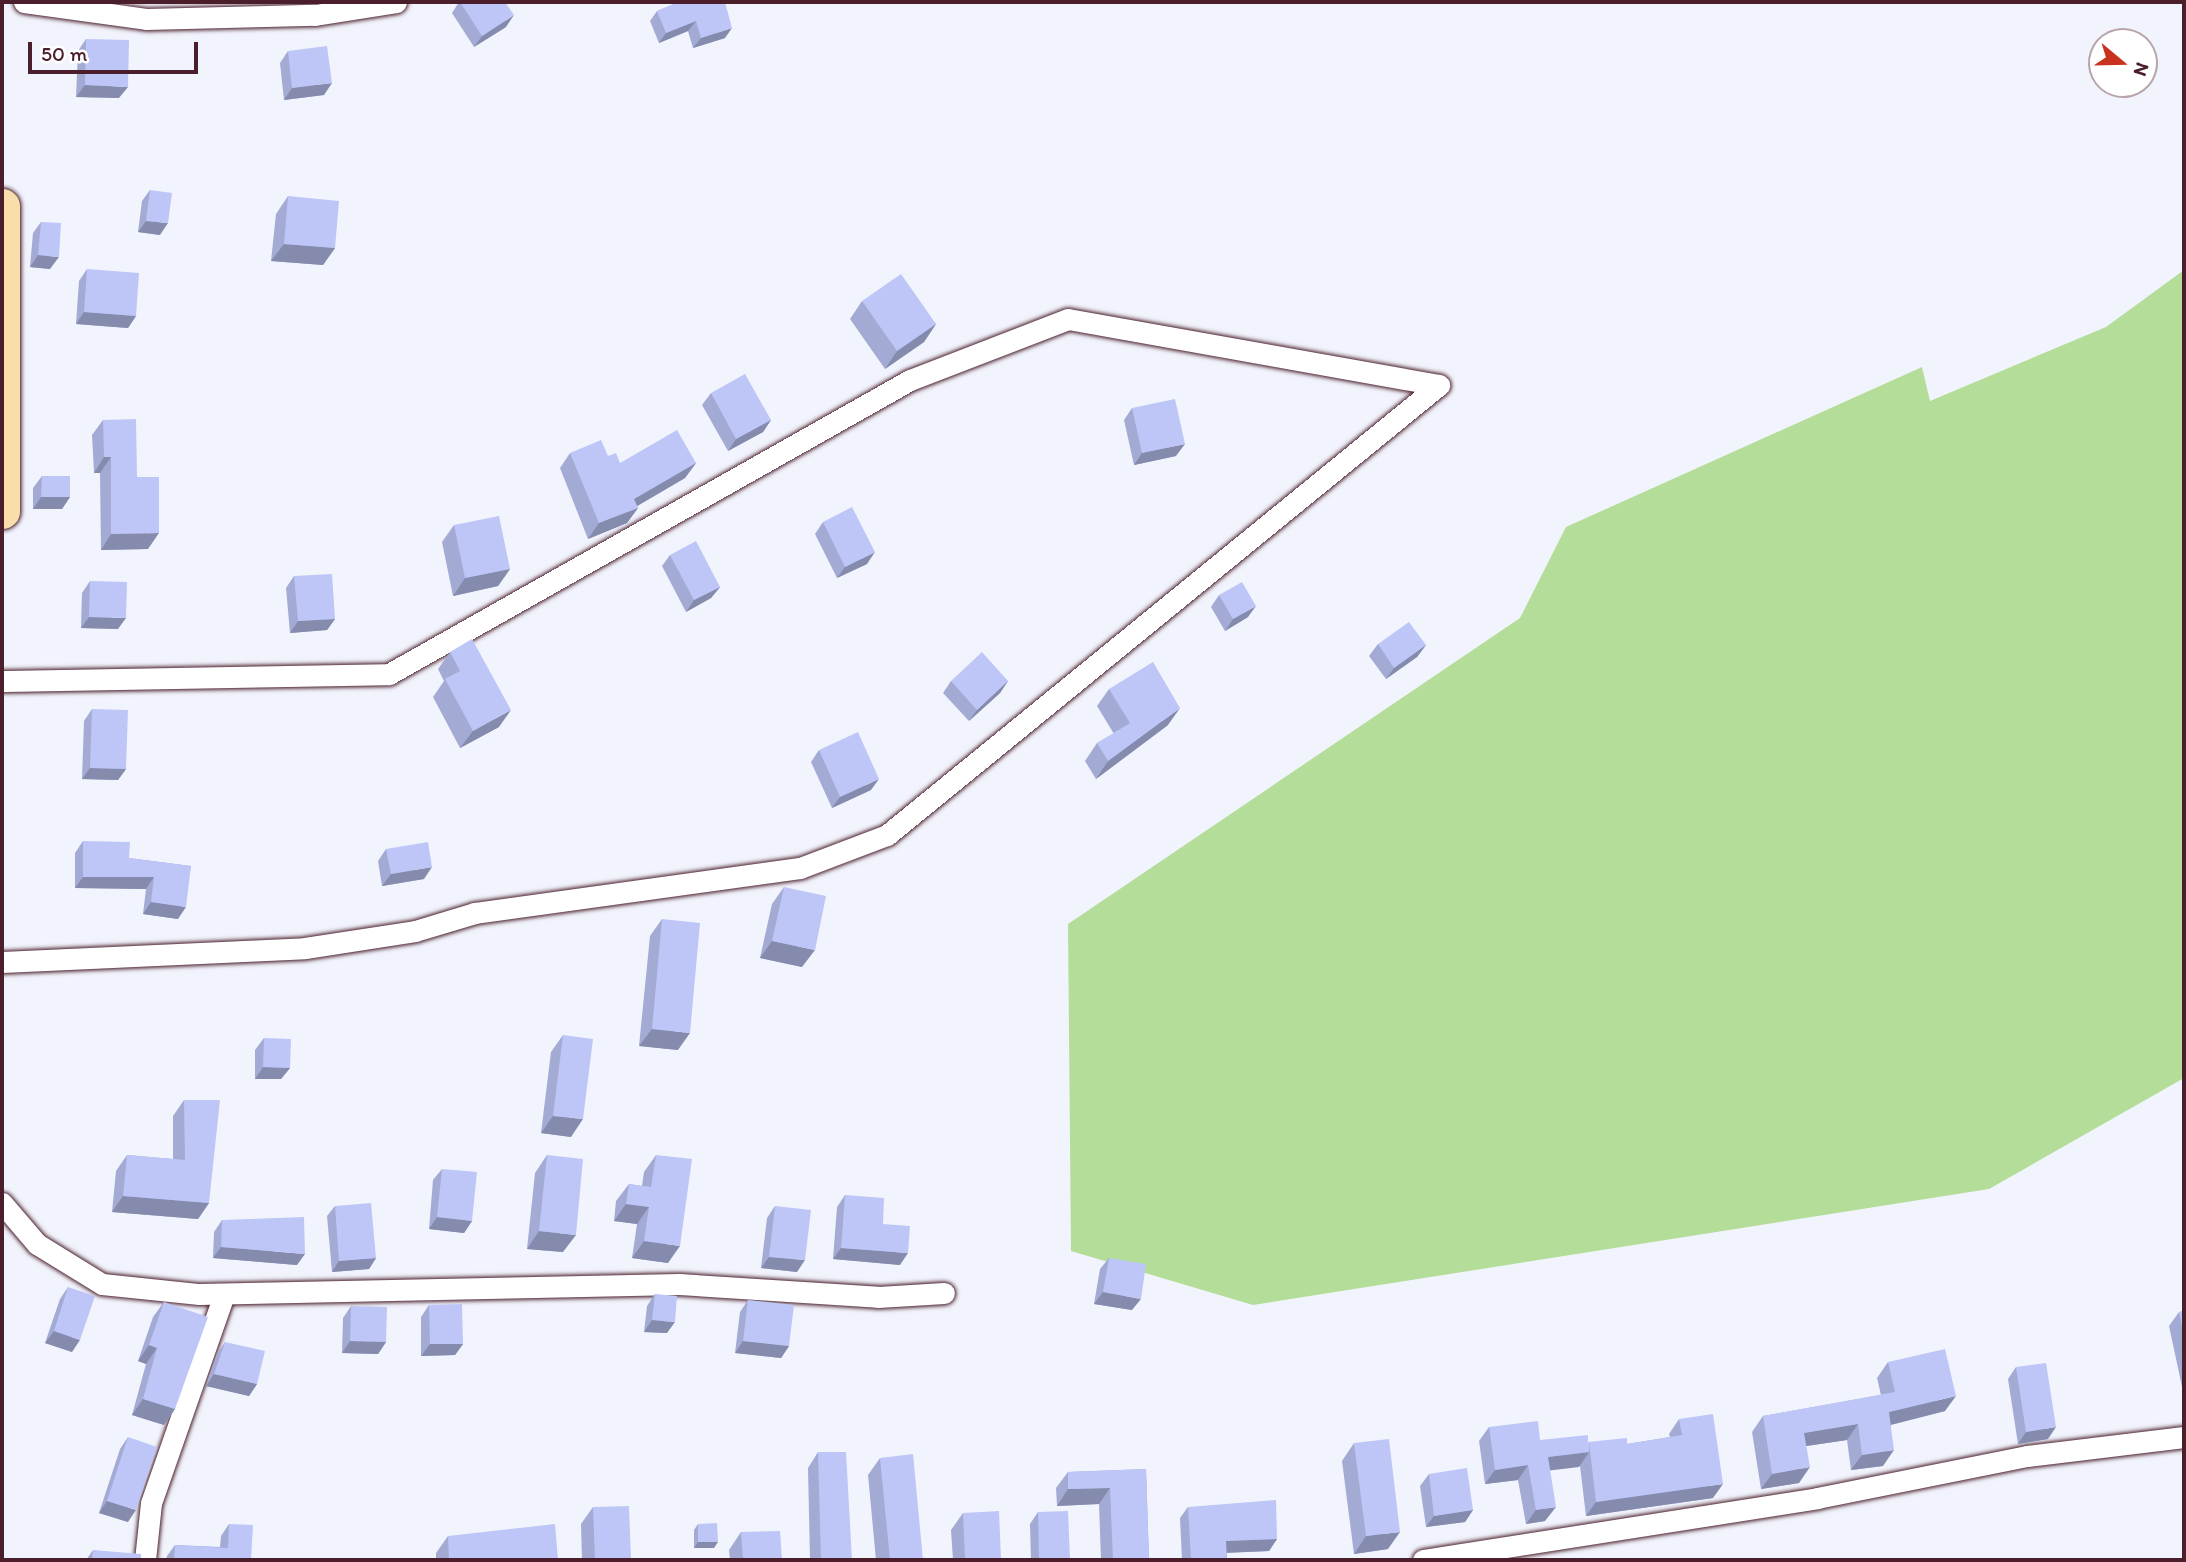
<!DOCTYPE html>
<html>
<head>
<meta charset="utf-8">
<style>
	body { margin:0 }
	#map { position:relative; width:2186px; height:1562px; overflow:hidden; background:#f2f4fd; font-family:Itim,sans-serif }
	div>[style] { position:absolute }
	.green>* { inset:0; background:#b4dd99 }
	.roads { filter:drop-shadow(0 0 2px #4a1f2b) drop-shadow(0 0 2px #4a1f2b) }
	.street>* { height:21px; margin:-10.5px; padding:0 10.5px; transform-origin:10.5px; border-radius:10.5px; background:#fff }
	.primary>* { height:35px; margin:-17.5px; padding:0 17.5px; transform-origin:17.5px; border-radius:17.5px; background:#f9deab }
	.wall>* { inset:0; background:#a3aad4 }
	.shaded-wall>* { inset:0; background:#848bad }
	.building>* { inset:0; background:#bdc6f7 }
	span { translate:-50% -50%; white-space:nowrap; text-align:center; line-height:1.15; -webkit-text-stroke:7px #fff; paint-order:stroke }
	.frame { position:absolute; inset:0; border:4px solid #4a1f2b; pointer-events:none }
	.north { position:absolute; left:2088px; top:28px; width:70px; height:70px; box-sizing:border-box; background:#fff; border:2px solid #b7a5aa; border-radius:50%; rotate:109deg; font-size:19px; font-weight:700; line-height:28px; text-align:center; color:#4a1f2b }
	.north::after { content:''; display:block; margin:auto; width:24px; height:32px; background:#c8321e; clip-path:polygon(50% 0,100% 100%,50% 72%,0 100%) }
	.scale { position:absolute; left:28px; top:42px; width:170px; height:32px; box-sizing:border-box; border:4px solid #4a1f2b; border-top:0; padding-left:9px; font-size:21px; line-height:24px; white-space:nowrap; color:#4a1f2b; -webkit-text-stroke:5px #fff; paint-order:stroke }
</style>
</head>
<body>
<div id="map">
	<div class="green">
		<div style="clip-path:polygon(2184px 270px,2184px 1078px,1989px 1189px,1253px 1305px,1071px 1251px,1068px 924px,1520px 618px,1566px 527px,1922px 367px,1930px 401px,2106px 327px)"></div>
	</div>
	<div class="roads">
		<div class="street">
			<div style="left:24px;top:2px;width:123px;rotate:7.9deg"></div>
			<div style="left:146px;top:19px;width:169px;rotate:-1.4deg"></div>
			<div style="left:315px;top:15px;width:82px;rotate:-9.1deg"></div>
			<div style="left:2px;top:681px;width:387px;rotate:-1deg"></div>
			<div style="left:389px;top:674px;width:598px;rotate:-29.44deg"></div>
			<div style="left:910px;top:380px;width:169px;rotate:-21.1deg"></div>
			<div style="left:1068px;top:319px;width:377px;rotate:10.1deg"></div>
			<div style="left:2px;top:962px;width:303px;rotate:-2.6deg"></div>
			<div style="left:305px;top:948px;width:111px;rotate:-8.8deg"></div>
			<div style="left:415px;top:931px;width:63px;rotate:-16.7deg"></div>
			<div style="left:475px;top:913px;width:328px;rotate:-7.9deg"></div>
			<div style="left:800px;top:868px;width:93px;rotate:-20.8deg"></div>
			<div style="left:887px;top:835px;width:712px;rotate:-39.19deg"></div>
			<div style="left:2px;top:1203px;width:54px;rotate:49.5deg"></div>
			<div style="left:37px;top:1244px;width:76px;rotate:31.6deg"></div>
			<div style="left:102px;top:1284px;width:98px;rotate:5.9deg"></div>
			<div style="left:199px;top:1294px;width:480px;rotate:-1.2deg"></div>
			<div style="left:679px;top:1284px;width:199px;rotate:3.7deg"></div>
			<div style="left:878px;top:1297px;width:66px;rotate:-3.5deg"></div>
			<div style="left:145px;top:1560px;width:57px;rotate:-84deg"></div>
			<div style="left:151px;top:1503px;width:220px;rotate:-70.7deg"></div>
			<div style="left:1423px;top:1560px;width:399px;rotate:-8.9deg"></div>
			<div style="left:1817px;top:1498px;width:214px;rotate:-11.3deg"></div>
			<div style="left:2027px;top:1456px;width:158px;rotate:-6.9deg"></div>
		</div>
		<div class="primary">
			<div style="left:2px;top:206px;width:305px;rotate:90deg"></div>
		</div>
	</div>
	<div class="wall">
		<div style="clip-path:polygon(459px 2px,505px 2px,506px 27px,474px 47px,452px 13px)"></div>
		<div style="clip-path:polygon(679px 2px,725px 38px,693px 48px,688px 31px,659px 43px,650px 21px,657px 11px)"></div>
		<div style="clip-path:polygon(86px 39px,119px 98px,76px 97px,78px 51px)"></div>
		<div style="clip-path:polygon(288px 51px,324px 95px,284px 100px,280px 63px)"></div>
		<div style="clip-path:polygon(150px 190px,160px 235px,138px 232px,142px 201px)"></div>
		<div style="clip-path:polygon(288px 196px,335px 248px,323px 265px,271px 261px,276px 214px)"></div>
		<div style="clip-path:polygon(41px 222px,50px 269px,30px 267px,33px 233px)"></div>
		<div style="clip-path:polygon(87px 269px,136px 316px,128px 328px,76px 324px,79px 281px)"></div>
		<div style="clip-path:polygon(862px 301px,936px 324px,924px 342px,885px 369px,850px 319px)"></div>
		<div style="clip-path:polygon(711px 393px,771px 420px,763px 432px,728px 451px,702px 405px)"></div>
		<div style="clip-path:polygon(1132px 408px,1176px 456px,1134px 465px,1124px 420px)"></div>
		<div style="clip-path:polygon(103px 420px,137px 477px,148px 549px,101px 550px,100px 473px,94px 473px,92px 435px)"></div>
		<div style="clip-path:polygon(570px 453px,608px 456px,620px 463px,696px 463px,685px 478px,637px 506px,638px 508px,627px 523px,588px 539px,560px 468px)"></div>
		<div style="clip-path:polygon(42px 476px,70px 497px,62px 509px,33px 509px,33px 488px)"></div>
		<div style="clip-path:polygon(823px 522px,867px 564px,837px 578px,815px 534px)"></div>
		<div style="clip-path:polygon(454px 525px,510px 569px,498px 586px,453px 596px,442px 542px)"></div>
		<div style="clip-path:polygon(670px 555px,720px 587px,711px 598px,686px 612px,662px 566px)"></div>
		<div style="clip-path:polygon(294px 576px,335px 619px,327px 630px,290px 633px,286px 588px)"></div>
		<div style="clip-path:polygon(90px 581px,118px 629px,81px 628px,82px 593px)"></div>
		<div style="clip-path:polygon(1219px 595px,1248px 617px,1225px 631px,1211px 607px)"></div>
		<div style="clip-path:polygon(1378px 644px,1426px 645px,1417px 657px,1386px 679px,1369px 656px)"></div>
		<div style="clip-path:polygon(450px 652px,499px 727px,460px 748px,433px 697px,444px 681px,438px 669px)"></div>
		<div style="clip-path:polygon(951px 681px,1008px 681px,1000px 693px,969px 721px,943px 693px)"></div>
		<div style="clip-path:polygon(1109px 689px,1168px 725px,1096px 779px,1085px 761px,1097px 743px,1114px 734px,1097px 706px)"></div>
		<div style="clip-path:polygon(92px 709px,126px 769px,118px 780px,82px 779px,84px 721px)"></div>
		<div style="clip-path:polygon(819px 750px,871px 790px,832px 808px,811px 762px)"></div>
		<div style="clip-path:polygon(83px 841px,129px 858px,191px 866px,178px 919px,143px 914px,146px 889px,75px 888px,75px 853px)"></div>
		<div style="clip-path:polygon(386px 849px,424px 879px,382px 886px,378px 861px)"></div>
		<div style="clip-path:polygon(784px 887px,802px 967px,760px 958px,772px 904px)"></div>
		<div style="clip-path:polygon(662px 919px,678px 1050px,639px 1046px,650px 936px)"></div>
		<div style="clip-path:polygon(563px 1035px,571px 1137px,541px 1133px,551px 1052px)"></div>
		<div style="clip-path:polygon(264px 1038px,290px 1068px,281px 1079px,255px 1079px,255px 1050px)"></div>
		<div style="clip-path:polygon(184px 1100px,209px 1203px,198px 1219px,112px 1212px,116px 1171px,127px 1155px,173px 1159px,173px 1116px)"></div>
		<div style="clip-path:polygon(547px 1155px,563px 1252px,527px 1249px,535px 1173px)"></div>
		<div style="clip-path:polygon(656px 1155px,668px 1263px,632px 1258px,637px 1224px,614px 1221px,616px 1201px,629px 1184px,642px 1186px,644px 1172px)"></div>
		<div style="clip-path:polygon(442px 1169px,472px 1221px,464px 1233px,429px 1229px,433px 1180px)"></div>
		<div style="clip-path:polygon(845px 1195px,883px 1224px,900px 1265px,833px 1259px,837px 1207px)"></div>
		<div style="clip-path:polygon(335px 1206px,376px 1258px,369px 1269px,332px 1272px,327px 1216px)"></div>
		<div style="clip-path:polygon(775px 1206px,797px 1272px,761px 1268px,767px 1218px)"></div>
		<div style="clip-path:polygon(222px 1220px,297px 1265px,213px 1258px,214px 1232px)"></div>
		<div style="clip-path:polygon(1109px 1258px,1132px 1310px,1094px 1304px,1100px 1269px)"></div>
		<div style="clip-path:polygon(68px 1287px,72px 1352px,45px 1343px,60px 1299px)"></div>
		<div style="clip-path:polygon(655px 1294px,667px 1333px,644px 1332px,647px 1306px)"></div>
		<div style="clip-path:polygon(748px 1300px,789px 1346px,781px 1358px,735px 1353px,740px 1312px)"></div>
		<div style="clip-path:polygon(164px 1302px,175px 1409px,164px 1425px,132px 1415px,146px 1364px,138px 1361px,153px 1317px)"></div>
		<div style="clip-path:polygon(429px 1305px,463px 1344px,455px 1355px,421px 1356px,421px 1317px)"></div>
		<div style="clip-path:polygon(351px 1306px,386px 1342px,378px 1354px,342px 1353px,343px 1318px)"></div>
		<div style="clip-path:polygon(2184px 1311px,2184px 1396px,2169px 1326px,2179px 1312px)"></div>
		<div style="clip-path:polygon(225px 1342px,257px 1384px,249px 1396px,206px 1386px,217px 1354px)"></div>
		<div style="clip-path:polygon(1888px 1362px,1945px 1411px,1891px 1425px,1883px 1466px,1851px 1470px,1847px 1440px,1806px 1446px,1799px 1483px,1761px 1489px,1752px 1432px,1763px 1416px,1881px 1395px,1877px 1378px)"></div>
		<div style="clip-path:polygon(2016px 1367px,2048px 1439px,2018px 1444px,2008px 1379px)"></div>
		<div style="clip-path:polygon(1679px 1419px,1713px 1498px,1586px 1516px,1580px 1466px,1550px 1470px,1545px 1521px,1526px 1524px,1518px 1480px,1485px 1484px,1479px 1441px,1489px 1427px,1540px 1440px,1627px 1444px,1670px 1437px,1669px 1434px)"></div>
		<div style="clip-path:polygon(128px 1437px,128px 1522px,99px 1513px,120px 1449px)"></div>
		<div style="clip-path:polygon(1354px 1443px,1388px 1549px,1354px 1554px,1342px 1461px)"></div>
		<div style="clip-path:polygon(818px 1452px,852px 1560px,810px 1560px,808px 1468px)"></div>
		<div style="clip-path:polygon(880px 1458px,923px 1560px,876px 1560px,868px 1475px)"></div>
		<div style="clip-path:polygon(1146px 1469px,1149px 1560px,1101px 1560px,1099px 1504px,1057px 1506px,1056px 1488px,1068px 1472px)"></div>
		<div style="clip-path:polygon(1429px 1474px,1473px 1510px,1465px 1522px,1426px 1527px,1420px 1486px)"></div>
		<div style="clip-path:polygon(593px 1507px,631px 1560px,582px 1560px,581px 1524px)"></div>
		<div style="clip-path:polygon(1188px 1507px,1277px 1539px,1269px 1551px,1227px 1553px,1227px 1560px,1182px 1560px,1180px 1518px)"></div>
		<div style="clip-path:polygon(1038px 1512px,1070px 1560px,1031px 1560px,1030px 1524px)"></div>
		<div style="clip-path:polygon(963px 1513px,1001px 1560px,953px 1560px,951px 1530px)"></div>
		<div style="clip-path:polygon(229px 1524px,251px 1560px,166px 1560px,167px 1556px,175px 1545px,220px 1547px,221px 1536px)"></div>
		<div style="clip-path:polygon(698px 1524px,714px 1548px,694px 1548px,694px 1530px)"></div>
		<div style="clip-path:polygon(741px 1532px,782px 1560px,730px 1560px,729px 1550px)"></div>
		<div style="clip-path:polygon(448px 1536px,558px 1560px,436px 1560px,436px 1553px)"></div>
		<div style="clip-path:polygon(93px 1550px,141px 1560px,86px 1560px)"></div>
	</div>
	<div class="shaded-wall">
		<div style="clip-path:polygon(514px 15px,506px 27px,474px 47px,482px 36px)"></div>
		<div style="clip-path:polygon(696px 21px,688px 31px,659px 43px,666px 33px)"></div>
		<div style="clip-path:polygon(732px 28px,725px 38px,693px 48px,701px 38px)"></div>
		<div style="clip-path:polygon(332px 83px,324px 95px,284px 100px,292px 88px)"></div>
		<div style="clip-path:polygon(85px 85px,128px 87px,119px 98px,76px 97px)"></div>
		<div style="clip-path:polygon(146px 221px,168px 223px,160px 235px,138px 232px)"></div>
		<div style="clip-path:polygon(284px 244px,335px 248px,323px 265px,271px 261px)"></div>
		<div style="clip-path:polygon(38px 255px,59px 257px,50px 269px,30px 267px)"></div>
		<div style="clip-path:polygon(84px 312px,136px 316px,128px 328px,76px 324px)"></div>
		<div style="clip-path:polygon(936px 324px,924px 342px,885px 369px,897px 351px)"></div>
		<div style="clip-path:polygon(771px 420px,763px 432px,728px 451px,736px 439px)"></div>
		<div style="clip-path:polygon(1185px 444px,1176px 456px,1134px 465px,1142px 453px)"></div>
		<div style="clip-path:polygon(104px 457px,111px 457px,100px 473px,94px 473px)"></div>
		<div style="clip-path:polygon(696px 463px,685px 478px,627px 512px,638px 508px,627px 523px,588px 539px,599px 523px,634px 499px)"></div>
		<div style="clip-path:polygon(41px 497px,70px 497px,62px 509px,33px 509px)"></div>
		<div style="clip-path:polygon(159px 533px,148px 549px,101px 550px,111px 534px)"></div>
		<div style="clip-path:polygon(875px 552px,867px 564px,837px 578px,845px 567px)"></div>
		<div style="clip-path:polygon(510px 569px,498px 586px,453px 596px,465px 578px)"></div>
		<div style="clip-path:polygon(720px 587px,711px 598px,686px 612px,694px 600px)"></div>
		<div style="clip-path:polygon(1256px 606px,1248px 617px,1225px 631px,1233px 619px)"></div>
		<div style="clip-path:polygon(89px 617px,126px 618px,118px 629px,81px 628px)"></div>
		<div style="clip-path:polygon(335px 619px,327px 630px,290px 633px,298px 621px)"></div>
		<div style="clip-path:polygon(1426px 645px,1417px 657px,1386px 679px,1394px 668px)"></div>
		<div style="clip-path:polygon(1008px 681px,1000px 693px,969px 721px,977px 710px)"></div>
		<div style="clip-path:polygon(1180px 708px,1168px 725px,1096px 779px,1108px 761px)"></div>
		<div style="clip-path:polygon(511px 710px,499px 727px,460px 748px,473px 731px)"></div>
		<div style="clip-path:polygon(90px 768px,126px 769px,118px 780px,82px 779px)"></div>
		<div style="clip-path:polygon(879px 779px,871px 790px,832px 808px,840px 797px)"></div>
		<div style="clip-path:polygon(432px 867px,424px 879px,382px 886px,391px 874px)"></div>
		<div style="clip-path:polygon(83px 877px,154px 877px,146px 889px,75px 888px)"></div>
		<div style="clip-path:polygon(151px 902px,186px 907px,178px 919px,143px 914px)"></div>
		<div style="clip-path:polygon(772px 941px,815px 950px,802px 967px,760px 958px)"></div>
		<div style="clip-path:polygon(652px 1029px,690px 1033px,678px 1050px,639px 1046px)"></div>
		<div style="clip-path:polygon(263px 1067px,290px 1068px,281px 1079px,255px 1079px)"></div>
		<div style="clip-path:polygon(553px 1116px,583px 1119px,571px 1137px,541px 1133px)"></div>
		<div style="clip-path:polygon(123px 1196px,209px 1203px,198px 1219px,112px 1212px)"></div>
		<div style="clip-path:polygon(626px 1204px,649px 1207px,637px 1224px,614px 1221px)"></div>
		<div style="clip-path:polygon(437px 1217px,472px 1221px,464px 1233px,429px 1229px)"></div>
		<div style="clip-path:polygon(539px 1231px,576px 1235px,563px 1252px,527px 1249px)"></div>
		<div style="clip-path:polygon(644px 1241px,680px 1246px,668px 1263px,632px 1258px)"></div>
		<div style="clip-path:polygon(221px 1247px,305px 1254px,297px 1265px,213px 1258px)"></div>
		<div style="clip-path:polygon(841px 1248px,908px 1253px,900px 1265px,833px 1259px)"></div>
		<div style="clip-path:polygon(769px 1257px,805px 1260px,797px 1272px,761px 1268px)"></div>
		<div style="clip-path:polygon(376px 1258px,369px 1269px,332px 1272px,339px 1261px)"></div>
		<div style="clip-path:polygon(1103px 1292px,1141px 1299px,1132px 1310px,1094px 1304px)"></div>
		<div style="clip-path:polygon(652px 1320px,675px 1322px,667px 1333px,644px 1332px)"></div>
		<div style="clip-path:polygon(54px 1331px,80px 1340px,72px 1352px,45px 1343px)"></div>
		<div style="clip-path:polygon(350px 1341px,386px 1342px,378px 1354px,342px 1353px)"></div>
		<div style="clip-path:polygon(743px 1341px,789px 1346px,781px 1358px,735px 1353px)"></div>
		<div style="clip-path:polygon(430px 1344px,463px 1344px,455px 1355px,421px 1356px)"></div>
		<div style="clip-path:polygon(149px 1345px,157px 1348px,146px 1364px,138px 1361px)"></div>
		<div style="clip-path:polygon(214px 1374px,257px 1384px,249px 1396px,206px 1386px)"></div>
		<div style="clip-path:polygon(1956px 1396px,1945px 1411px,1878px 1428px,1889px 1412px)"></div>
		<div style="clip-path:polygon(143px 1399px,175px 1409px,164px 1425px,132px 1415px)"></div>
		<div style="clip-path:polygon(1858px 1424px,1847px 1440px,1793px 1448px,1804px 1433px)"></div>
		<div style="clip-path:polygon(2056px 1427px,2048px 1439px,2018px 1444px,2026px 1432px)"></div>
		<div style="clip-path:polygon(1894px 1450px,1883px 1466px,1851px 1470px,1862px 1455px)"></div>
		<div style="clip-path:polygon(1589px 1452px,1579px 1467px,1537px 1472px,1548px 1457px)"></div>
		<div style="clip-path:polygon(1528px 1465px,1518px 1480px,1485px 1484px,1495px 1470px)"></div>
		<div style="clip-path:polygon(1810px 1467px,1799px 1483px,1761px 1489px,1772px 1474px)"></div>
		<div style="clip-path:polygon(1723px 1484px,1713px 1498px,1586px 1516px,1596px 1502px)"></div>
		<div style="clip-path:polygon(1110px 1488px,1099px 1504px,1057px 1506px,1068px 1489px)"></div>
		<div style="clip-path:polygon(107px 1501px,136px 1510px,128px 1522px,99px 1513px)"></div>
		<div style="clip-path:polygon(1556px 1507px,1545px 1521px,1526px 1524px,1536px 1510px)"></div>
		<div style="clip-path:polygon(1473px 1510px,1465px 1522px,1426px 1527px,1434px 1516px)"></div>
		<div style="clip-path:polygon(1400px 1532px,1388px 1549px,1354px 1554px,1366px 1536px)"></div>
		<div style="clip-path:polygon(1277px 1539px,1269px 1551px,1218px 1553px,1226px 1541px)"></div>
		<div style="clip-path:polygon(698px 1542px,718px 1542px,714px 1548px,694px 1548px)"></div>
	</div>
	<div class="building">
		<div style="clip-path:polygon(460px 2px,505px 2px,514px 15px,482px 36px)"></div>
		<div style="clip-path:polygon(679px 2px,725px 2px,732px 28px,701px 38px,696px 21px,666px 33px,657px 11px)"></div>
		<div style="clip-path:polygon(86px 39px,129px 40px,128px 87px,85px 85px)"></div>
		<div style="clip-path:polygon(327px 46px,332px 83px,292px 88px,288px 51px)"></div>
		<div style="clip-path:polygon(150px 190px,172px 193px,168px 223px,146px 221px)"></div>
		<div style="clip-path:polygon(288px 196px,339px 201px,335px 248px,284px 244px)"></div>
		<div style="clip-path:polygon(41px 222px,61px 223px,59px 257px,38px 255px)"></div>
		<div style="clip-path:polygon(87px 269px,139px 273px,136px 316px,84px 312px)"></div>
		<div style="clip-path:polygon(901px 274px,936px 324px,897px 351px,862px 301px)"></div>
		<div style="clip-path:polygon(745px 374px,771px 420px,736px 439px,711px 393px)"></div>
		<div style="clip-path:polygon(1175px 399px,1185px 444px,1142px 453px,1132px 408px)"></div>
		<div style="clip-path:polygon(136px 419px,137px 477px,159px 477px,159px 533px,111px 534px,111px 457px,104px 457px,103px 420px)"></div>
		<div style="clip-path:polygon(677px 430px,696px 463px,634px 499px,638px 508px,599px 523px,570px 453px,601px 440px,608px 456px,616px 453px,620px 463px)"></div>
		<div style="clip-path:polygon(42px 476px,70px 476px,70px 497px,41px 497px)"></div>
		<div style="clip-path:polygon(852px 507px,875px 552px,845px 567px,823px 522px)"></div>
		<div style="clip-path:polygon(499px 516px,510px 569px,465px 578px,454px 525px)"></div>
		<div style="clip-path:polygon(696px 541px,720px 587px,694px 600px,670px 555px)"></div>
		<div style="clip-path:polygon(332px 574px,335px 619px,298px 621px,294px 576px)"></div>
		<div style="clip-path:polygon(90px 581px,127px 582px,126px 618px,89px 617px)"></div>
		<div style="clip-path:polygon(1242px 582px,1256px 606px,1233px 619px,1219px 595px)"></div>
		<div style="clip-path:polygon(1409px 622px,1426px 645px,1394px 668px,1378px 644px)"></div>
		<div style="clip-path:polygon(472px 639px,511px 710px,473px 731px,445px 679px,460px 671px,450px 652px)"></div>
		<div style="clip-path:polygon(982px 652px,1008px 681px,977px 710px,951px 681px)"></div>
		<div style="clip-path:polygon(1153px 662px,1180px 708px,1108px 761px,1097px 743px,1130px 723px,1109px 689px)"></div>
		<div style="clip-path:polygon(92px 709px,128px 710px,126px 769px,90px 768px)"></div>
		<div style="clip-path:polygon(858px 732px,879px 779px,840px 797px,819px 750px)"></div>
		<div style="clip-path:polygon(83px 841px,130px 842px,129px 858px,191px 866px,186px 907px,151px 902px,154px 877px,83px 877px)"></div>
		<div style="clip-path:polygon(428px 842px,432px 867px,391px 874px,386px 849px)"></div>
		<div style="clip-path:polygon(784px 887px,826px 896px,815px 950px,772px 941px)"></div>
		<div style="clip-path:polygon(662px 919px,700px 923px,690px 1033px,652px 1029px)"></div>
		<div style="clip-path:polygon(563px 1035px,593px 1039px,583px 1119px,553px 1116px)"></div>
		<div style="clip-path:polygon(264px 1038px,291px 1039px,290px 1068px,263px 1067px)"></div>
		<div style="clip-path:polygon(184px 1100px,220px 1100px,209px 1203px,123px 1196px,127px 1155px,185px 1160px)"></div>
		<div style="clip-path:polygon(547px 1155px,583px 1159px,576px 1235px,539px 1231px)"></div>
		<div style="clip-path:polygon(656px 1155px,692px 1159px,680px 1246px,644px 1241px,649px 1207px,626px 1204px,629px 1184px,651px 1187px)"></div>
		<div style="clip-path:polygon(442px 1169px,477px 1172px,472px 1221px,437px 1217px)"></div>
		<div style="clip-path:polygon(845px 1195px,884px 1198px,883px 1224px,910px 1226px,908px 1253px,841px 1248px)"></div>
		<div style="clip-path:polygon(371px 1203px,376px 1258px,339px 1261px,335px 1206px)"></div>
		<div style="clip-path:polygon(775px 1206px,811px 1210px,805px 1260px,769px 1257px)"></div>
		<div style="clip-path:polygon(304px 1217px,305px 1254px,221px 1247px,222px 1220px)"></div>
		<div style="clip-path:polygon(1109px 1258px,1146px 1264px,1141px 1299px,1103px 1292px)"></div>
		<div style="clip-path:polygon(68px 1287px,95px 1296px,80px 1340px,54px 1331px)"></div>
		<div style="clip-path:polygon(655px 1294px,677px 1296px,675px 1322px,652px 1320px)"></div>
		<div style="clip-path:polygon(748px 1300px,794px 1305px,789px 1346px,743px 1341px)"></div>
		<div style="clip-path:polygon(164px 1302px,208px 1317px,175px 1409px,143px 1399px,157px 1348px,149px 1345px)"></div>
		<div style="clip-path:polygon(462px 1304px,463px 1344px,430px 1344px,429px 1305px)"></div>
		<div style="clip-path:polygon(351px 1306px,387px 1307px,386px 1342px,350px 1341px)"></div>
		<div style="clip-path:polygon(2184px 1311px,2184px 1336px,2179px 1312px)"></div>
		<div style="clip-path:polygon(225px 1342px,265px 1351px,257px 1384px,214px 1374px)"></div>
		<div style="clip-path:polygon(1945px 1349px,1956px 1396px,1889px 1412px,1894px 1450px,1862px 1455px,1858px 1424px,1804px 1433px,1810px 1467px,1772px 1474px,1763px 1416px,1895px 1392px,1888px 1362px)"></div>
		<div style="clip-path:polygon(2046px 1363px,2056px 1427px,2026px 1432px,2016px 1367px)"></div>
		<div style="clip-path:polygon(1713px 1414px,1723px 1484px,1596px 1502px,1589px 1442px,1589px 1452px,1548px 1457px,1556px 1507px,1536px 1510px,1528px 1465px,1495px 1470px,1489px 1427px,1538px 1421px,1540px 1440px,1588px 1435px,1588px 1442px,1627px 1438px,1627px 1444px,1682px 1435px,1679px 1419px)"></div>
		<div style="clip-path:polygon(128px 1437px,157px 1447px,136px 1510px,107px 1501px)"></div>
		<div style="clip-path:polygon(1389px 1439px,1400px 1532px,1366px 1536px,1354px 1443px)"></div>
		<div style="clip-path:polygon(818px 1452px,846px 1452px,852px 1560px,821px 1560px)"></div>
		<div style="clip-path:polygon(913px 1454px,923px 1560px,890px 1560px,880px 1458px)"></div>
		<div style="clip-path:polygon(1467px 1468px,1473px 1510px,1434px 1516px,1429px 1474px)"></div>
		<div style="clip-path:polygon(1146px 1469px,1149px 1560px,1113px 1560px,1110px 1488px,1068px 1489px,1068px 1472px)"></div>
		<div style="clip-path:polygon(1276px 1500px,1277px 1539px,1226px 1541px,1227px 1560px,1191px 1560px,1188px 1507px)"></div>
		<div style="clip-path:polygon(629px 1506px,631px 1560px,595px 1560px,593px 1507px)"></div>
		<div style="clip-path:polygon(999px 1511px,1001px 1560px,965px 1560px,963px 1513px)"></div>
		<div style="clip-path:polygon(1068px 1511px,1070px 1560px,1039px 1560px,1038px 1512px)"></div>
		<div style="clip-path:polygon(717px 1523px,718px 1542px,698px 1542px,698px 1524px)"></div>
		<div style="clip-path:polygon(229px 1524px,253px 1525px,251px 1560px,174px 1560px,175px 1545px,228px 1548px)"></div>
		<div style="clip-path:polygon(555px 1524px,558px 1560px,449px 1560px,448px 1536px)"></div>
		<div style="clip-path:polygon(780px 1531px,782px 1560px,743px 1560px,741px 1532px)"></div>
		<div style="clip-path:polygon(93px 1550px,141px 1554px,141px 1560px,92px 1560px)"></div>
	</div>
	<div class="frame"></div>
	<div class="north">N</div>
	<div class="scale">50 m</div>
</div>
</body>
</html>
